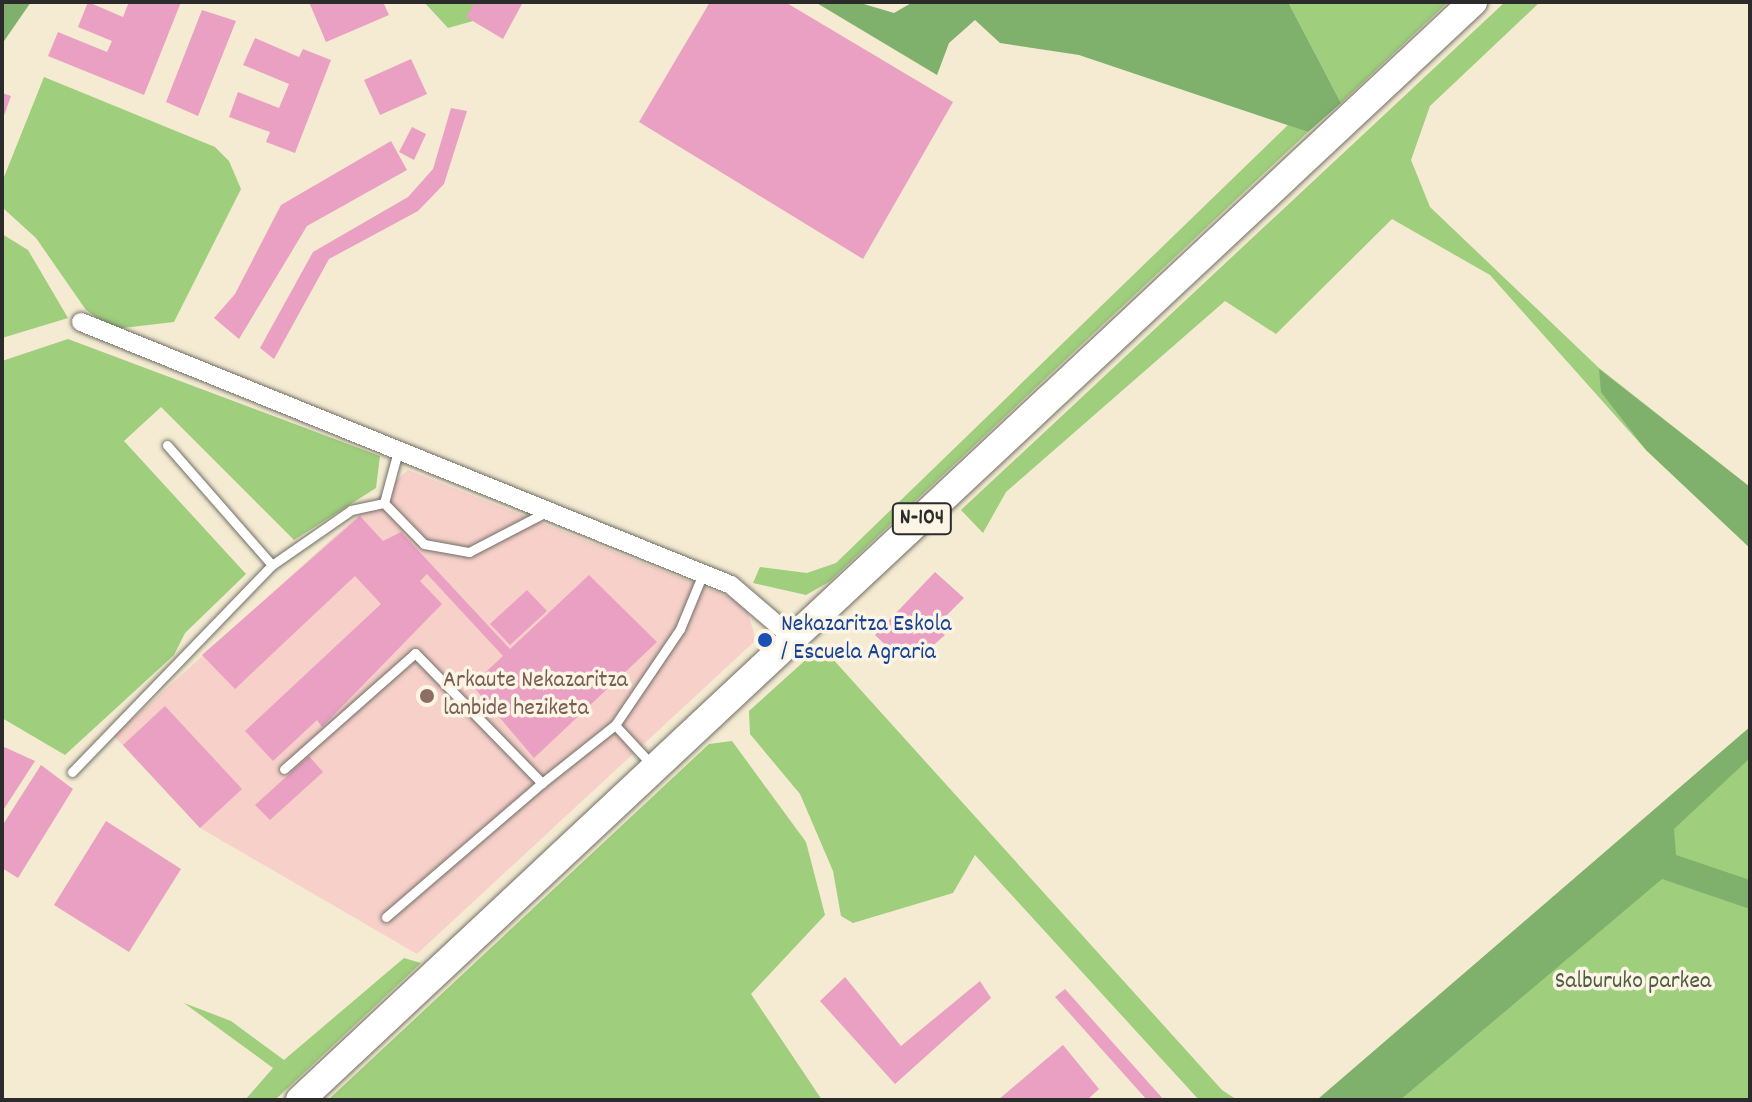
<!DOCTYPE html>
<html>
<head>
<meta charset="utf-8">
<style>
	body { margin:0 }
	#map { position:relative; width:1752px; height:1102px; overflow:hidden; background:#f4ebd2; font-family:Dekko,sans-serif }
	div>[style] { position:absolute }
	.built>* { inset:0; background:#f7d0ca }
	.green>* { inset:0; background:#9fce7c }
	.forest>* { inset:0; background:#7fb16c }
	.building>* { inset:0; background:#e9a0c2 }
	.roads { filter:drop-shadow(0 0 2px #716e65) drop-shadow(0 0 2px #716e65) }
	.lane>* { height:9px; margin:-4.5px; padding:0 4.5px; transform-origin:4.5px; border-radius:4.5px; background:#fff }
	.street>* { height:18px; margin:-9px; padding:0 9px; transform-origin:9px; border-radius:9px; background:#fff }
	.primary>* { height:28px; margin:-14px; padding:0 14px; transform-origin:14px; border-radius:14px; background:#fff }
	.dots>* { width:22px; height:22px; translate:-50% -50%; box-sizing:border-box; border:4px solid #fcf5e5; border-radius:50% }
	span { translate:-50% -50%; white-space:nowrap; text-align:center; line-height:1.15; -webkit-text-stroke:7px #fcf5e5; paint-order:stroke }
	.shield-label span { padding:2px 6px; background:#fcf5e5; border:2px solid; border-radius:6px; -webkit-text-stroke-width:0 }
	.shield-label { font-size:22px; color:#2b2b2b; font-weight:700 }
	.transit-label { font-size:24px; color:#164399 }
	.left { translate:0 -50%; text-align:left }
	.education-label { font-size:24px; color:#785e54 }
	.park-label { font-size:24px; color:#4e5c43 }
	.frame { position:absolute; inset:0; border:4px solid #2b2b2b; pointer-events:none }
</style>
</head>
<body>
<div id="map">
	<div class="built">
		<div style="clip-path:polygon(408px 470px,734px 599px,747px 610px,756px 640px,417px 954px,200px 828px,114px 736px)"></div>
	</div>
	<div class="green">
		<div style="clip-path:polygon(424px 2px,475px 2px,473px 21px,448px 28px)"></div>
		<div style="clip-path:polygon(1288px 2px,1448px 2px,1341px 103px)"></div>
		<div style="clip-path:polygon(1505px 2px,1540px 2px,1430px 106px,1411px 160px,1430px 207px,1599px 368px,1750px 487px,1750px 548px,1646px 450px,1490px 275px,1392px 219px,1276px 334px,1225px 301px,1006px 492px,983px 533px,961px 510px)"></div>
		<div style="clip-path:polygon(44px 77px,215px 147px,229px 161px,241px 189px,174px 322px,114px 329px,86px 310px,36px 238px,4px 209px,2px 182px)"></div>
		<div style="clip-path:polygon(1288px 125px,1308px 132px,829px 582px,806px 595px,753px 583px,760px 567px,807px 573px,836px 563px)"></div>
		<div style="clip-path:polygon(2px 234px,28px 250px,68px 318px,2px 338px)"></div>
		<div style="clip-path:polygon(68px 339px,380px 456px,376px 488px,294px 540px,161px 407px,124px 441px,246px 574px,185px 633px,174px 655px,65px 755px,2px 718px,2px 361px)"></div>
		<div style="clip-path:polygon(821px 646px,1222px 1090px,1237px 1100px,1199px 1100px,975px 855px,953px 893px,853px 923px,841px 916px,833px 871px,800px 794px,750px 734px,749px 711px)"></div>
		<div style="clip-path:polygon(1750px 727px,1750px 1100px,1317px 1100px)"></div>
		<div style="clip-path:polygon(732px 741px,806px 842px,825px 915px,751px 994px,822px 1100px,328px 1100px,709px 744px)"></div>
		<div style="clip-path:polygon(404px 958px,421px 963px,275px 1100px,245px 1100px,273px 1068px,184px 1003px,231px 1021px,284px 1060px)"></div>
	</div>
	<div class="forest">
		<div style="clip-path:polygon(2px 2px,31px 2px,2px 44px)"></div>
		<div style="clip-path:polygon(815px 2px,857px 2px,894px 13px,913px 2px,1288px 2px,1341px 103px,1308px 132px,1079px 55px,1000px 43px,975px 20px,949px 43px,937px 75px)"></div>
		<div style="clip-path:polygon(1599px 369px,1750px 487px,1750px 548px,1646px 450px,1601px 392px)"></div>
		<div style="clip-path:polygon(1750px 727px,1750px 758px,1674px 829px,1676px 855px,1750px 880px,1750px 909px,1662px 879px,1400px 1100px,1317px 1100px)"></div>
	</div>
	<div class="building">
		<div style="clip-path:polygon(88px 2px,123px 17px,129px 2px,181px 2px,144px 95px,48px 56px,58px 32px,107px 52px,112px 41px,78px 27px)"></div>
		<div style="clip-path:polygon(309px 2px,383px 2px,389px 15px,326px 42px)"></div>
		<div style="clip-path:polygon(475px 2px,523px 2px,503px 39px,466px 17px)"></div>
		<div style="clip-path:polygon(710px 2px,785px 2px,953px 102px,863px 259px,639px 122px)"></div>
		<div style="clip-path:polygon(202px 10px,236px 21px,198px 116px,166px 102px)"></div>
		<div style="clip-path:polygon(255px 38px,299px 57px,303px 49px,331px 60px,295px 153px,266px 142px,270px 132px,229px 117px,238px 92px,279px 108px,289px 84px,243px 65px)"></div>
		<div style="clip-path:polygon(411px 59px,427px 94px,380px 115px,364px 80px)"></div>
		<div style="clip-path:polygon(2px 93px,11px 96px,2px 121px)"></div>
		<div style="clip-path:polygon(451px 108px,467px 111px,444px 184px,418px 211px,329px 259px,274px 359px,260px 348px,313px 252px,408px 197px,433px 169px)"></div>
		<div style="clip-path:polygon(412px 127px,426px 134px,414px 160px,399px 152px)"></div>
		<div style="clip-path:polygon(391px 141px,407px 170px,307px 226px,239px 339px,214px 318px,235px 294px,281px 205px)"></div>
		<div style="clip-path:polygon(360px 516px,383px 541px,401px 532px,510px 649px,589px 575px,657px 642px,534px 758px,472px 685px,503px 656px,427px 574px,420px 581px,442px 604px,322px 727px,317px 720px,273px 761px,245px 731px,381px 604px,355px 576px,235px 689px,202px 655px)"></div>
		<div style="clip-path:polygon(935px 572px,964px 598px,934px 628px,945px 635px,928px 650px,918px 645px,903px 662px,875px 635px)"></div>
		<div style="clip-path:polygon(527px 590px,547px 611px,510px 645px,490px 624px)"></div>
		<div style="clip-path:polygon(165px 706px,242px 789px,200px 828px,123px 745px)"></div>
		<div style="clip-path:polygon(2px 746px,35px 761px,2px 812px)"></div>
		<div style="clip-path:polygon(309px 756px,323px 772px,270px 820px,255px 805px)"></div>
		<div style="clip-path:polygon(41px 765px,73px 789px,18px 878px,2px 868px,2px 826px)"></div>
		<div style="clip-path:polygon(106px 821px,181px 869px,129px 952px,54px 905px)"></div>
		<div style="clip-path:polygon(845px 977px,901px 1046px,980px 981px,991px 998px,895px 1084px,820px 1001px)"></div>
		<div style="clip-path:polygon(1065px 989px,1164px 1100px,1147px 1100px,1055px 997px)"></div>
		<div style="clip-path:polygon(1063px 1045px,1099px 1089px,1087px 1100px,998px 1100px)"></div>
	</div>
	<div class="roads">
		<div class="lane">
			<div style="left:167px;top:445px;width:159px;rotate:48.8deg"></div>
			<div style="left:272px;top:565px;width:96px;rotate:-34.8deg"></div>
			<div style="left:351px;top:510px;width:34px;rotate:-12deg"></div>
			<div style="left:398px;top:451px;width:54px;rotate:105.1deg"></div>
			<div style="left:384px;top:503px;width:57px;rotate:45.7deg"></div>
			<div style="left:424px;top:544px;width:46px;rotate:10.1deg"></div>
			<div style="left:469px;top:552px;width:89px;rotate:-27.4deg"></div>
			<div style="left:615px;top:725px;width:116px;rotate:-55.9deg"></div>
			<div style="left:680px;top:629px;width:57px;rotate:-67.5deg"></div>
			<div style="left:284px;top:769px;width:175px;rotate:-41.5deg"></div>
			<div style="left:415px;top:653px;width:182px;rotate:45.7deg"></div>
			<div style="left:542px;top:783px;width:93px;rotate:-38.5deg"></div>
			<div style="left:615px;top:725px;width:56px;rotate:47.2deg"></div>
			<div style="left:72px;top:772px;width:288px;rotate:-46deg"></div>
			<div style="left:386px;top:917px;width:206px;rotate:-40.7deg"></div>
		</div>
		<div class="street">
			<div style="left:81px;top:322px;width:701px;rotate:22.03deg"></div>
			<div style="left:731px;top:585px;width:83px;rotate:40.6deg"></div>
		</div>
		<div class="primary">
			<div style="left:300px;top:1100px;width:1607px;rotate:-43.11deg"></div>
		</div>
	</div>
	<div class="dots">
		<div style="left:765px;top:640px;background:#1a4fb4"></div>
		<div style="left:427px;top:696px;background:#8d6e63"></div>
	</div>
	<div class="shield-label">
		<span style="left:922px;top:519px">N-104</span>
	</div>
	<div class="transit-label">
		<span class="left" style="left:781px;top:640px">Nekazaritza Eskola<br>/ Escuela Agraria</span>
	</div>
	<div class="education-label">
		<span class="left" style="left:443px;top:696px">Arkaute Nekazaritza<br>lanbide heziketa</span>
	</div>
	<div class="park-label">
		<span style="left:1633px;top:983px">Salburuko parkea</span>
	</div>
	<div class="frame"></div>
</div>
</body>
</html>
